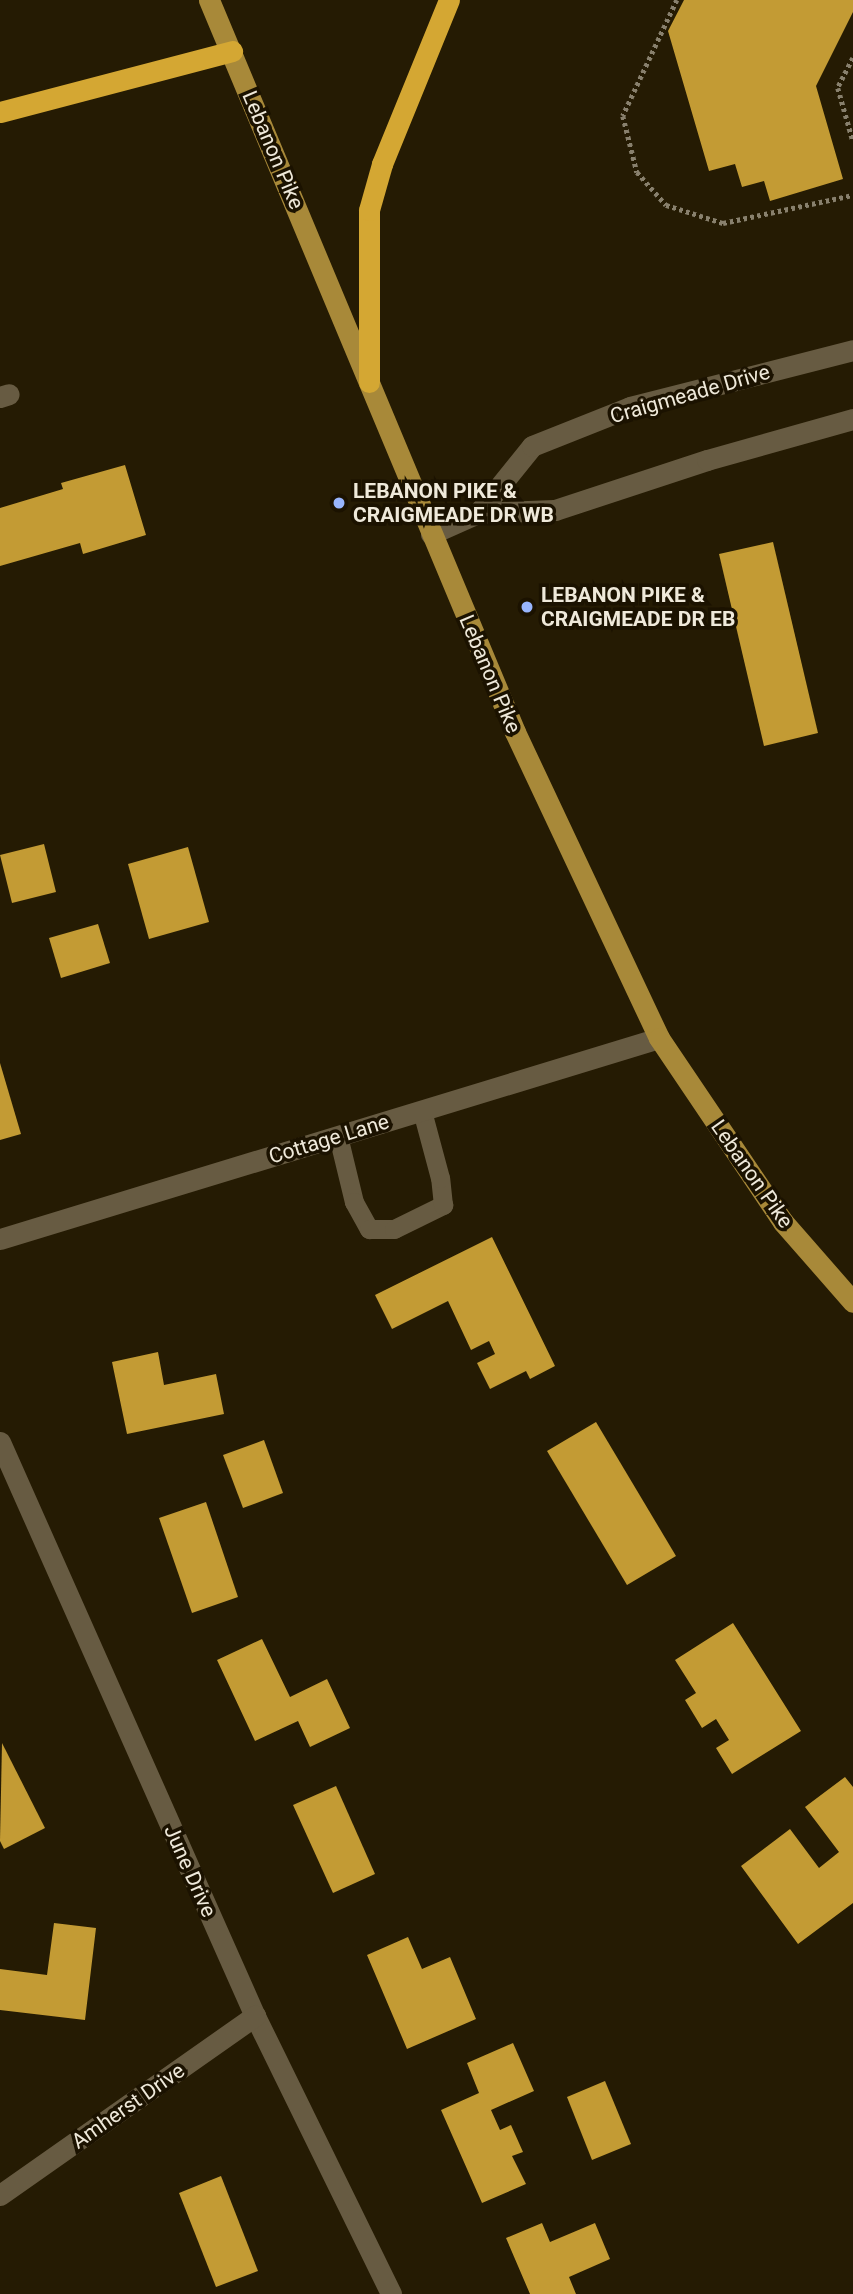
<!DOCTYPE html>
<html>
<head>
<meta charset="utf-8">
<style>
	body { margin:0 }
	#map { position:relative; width:853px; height:2294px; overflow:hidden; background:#251b03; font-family:Roboto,sans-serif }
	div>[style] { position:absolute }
	.building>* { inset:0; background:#c39b34 }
	.path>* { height:4.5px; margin-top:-2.25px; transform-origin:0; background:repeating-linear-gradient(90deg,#88806d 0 3.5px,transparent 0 7px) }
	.lane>* { height:19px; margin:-9.5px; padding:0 9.5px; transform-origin:9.5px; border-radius:9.5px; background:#675b42 }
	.street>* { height:21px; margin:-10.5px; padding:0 10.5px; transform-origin:10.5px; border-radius:10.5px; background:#675b42 }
	.primary>* { height:21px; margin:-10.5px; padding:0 10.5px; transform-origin:10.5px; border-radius:10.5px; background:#a88939 }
	.highway>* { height:21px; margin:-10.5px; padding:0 10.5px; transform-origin:10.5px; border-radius:10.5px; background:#d4a733 }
	.dots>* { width:19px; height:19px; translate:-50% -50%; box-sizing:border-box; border:4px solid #1b1200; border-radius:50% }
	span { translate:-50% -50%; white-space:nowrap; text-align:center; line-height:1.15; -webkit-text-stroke:7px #1b1200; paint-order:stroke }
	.street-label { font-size:21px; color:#efe9da }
	.poi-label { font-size:21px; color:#efe9da; font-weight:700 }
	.left { translate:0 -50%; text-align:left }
</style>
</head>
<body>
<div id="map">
	<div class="building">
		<div style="clip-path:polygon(684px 0,853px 0,853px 12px,816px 86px,843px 179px,770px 201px,764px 181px,742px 187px,735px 164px,709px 171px,668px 31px)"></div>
		<div style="clip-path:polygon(125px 465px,146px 535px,83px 554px,80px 543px,0 566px,0 508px,63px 489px,61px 483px)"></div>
		<div style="clip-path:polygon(773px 542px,818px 733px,764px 746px,719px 554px)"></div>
		<div style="clip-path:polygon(44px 844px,56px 892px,12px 903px,0 855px)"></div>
		<div style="clip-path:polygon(188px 847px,209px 922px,149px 939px,128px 864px)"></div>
		<div style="clip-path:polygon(98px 924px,110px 963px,61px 978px,49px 938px)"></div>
		<div style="clip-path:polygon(0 1063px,21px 1134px,0 1140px)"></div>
		<div style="clip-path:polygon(492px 1237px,555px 1366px,530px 1379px,526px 1371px,490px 1389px,477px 1363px,495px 1354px,489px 1341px,471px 1350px,448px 1301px,392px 1329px,375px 1295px)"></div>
		<div style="clip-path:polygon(158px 1352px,164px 1385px,216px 1374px,224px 1414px,127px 1434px,112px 1362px)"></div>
		<div style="clip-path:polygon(596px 1422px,676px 1556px,627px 1585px,547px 1451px)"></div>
		<div style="clip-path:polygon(264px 1440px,283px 1493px,243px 1508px,223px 1455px)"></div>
		<div style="clip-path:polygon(206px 1502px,238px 1597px,192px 1613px,159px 1518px)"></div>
		<div style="clip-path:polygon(733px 1623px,801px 1731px,732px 1774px,716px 1748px,729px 1740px,716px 1719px,702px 1728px,685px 1700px,696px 1693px,675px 1660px)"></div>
		<div style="clip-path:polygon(262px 1639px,290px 1697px,327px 1679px,350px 1728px,310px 1747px,298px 1721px,255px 1741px,217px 1660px)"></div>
		<div style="clip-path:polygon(2px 1743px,45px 1828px,4px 1849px,0 1841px)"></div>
		<div style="clip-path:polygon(845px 1777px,853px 1787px,853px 1903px,798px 1944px,741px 1866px,790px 1829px,819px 1868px,839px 1852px,805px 1807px)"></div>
		<div style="clip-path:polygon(336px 1786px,375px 1874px,333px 1893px,293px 1805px)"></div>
		<div style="clip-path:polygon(54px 1923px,96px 1928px,85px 2020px,0 2010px,0 1969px,47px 1975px)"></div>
		<div style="clip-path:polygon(408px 1937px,422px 1969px,450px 1957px,476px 2019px,407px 2049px,367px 1955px)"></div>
		<div style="clip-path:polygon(513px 2043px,534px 2091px,491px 2110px,500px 2130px,511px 2125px,523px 2152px,512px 2156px,526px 2184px,482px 2203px,441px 2110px,479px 2093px,467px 2063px)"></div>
		<div style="clip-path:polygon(605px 2081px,631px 2144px,592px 2160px,567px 2097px)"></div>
		<div style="clip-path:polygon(221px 2176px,258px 2271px,216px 2287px,179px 2193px)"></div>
		<div style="clip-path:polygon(542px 2223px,550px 2242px,595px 2223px,610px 2259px,569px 2277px,576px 2294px,530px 2294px,506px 2238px)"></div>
	</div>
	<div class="path">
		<div style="left:677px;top:0;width:128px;rotate:115deg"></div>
		<div style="left:623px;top:116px;width:58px;rotate:76deg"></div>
		<div style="left:637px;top:172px;width:44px;rotate:48.7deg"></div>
		<div style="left:666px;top:205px;width:60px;rotate:17.5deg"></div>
		<div style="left:723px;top:223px;width:133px;rotate:-12.2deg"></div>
		<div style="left:853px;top:58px;width:34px;rotate:117deg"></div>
		<div style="left:838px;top:88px;width:55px;rotate:74.2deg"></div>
	</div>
	<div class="lane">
		<div style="left:338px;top:1136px;width:68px;rotate:76.4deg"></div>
		<div style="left:354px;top:1202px;width:31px;rotate:61deg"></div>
		<div style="left:369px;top:1229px;width:25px"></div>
		<div style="left:394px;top:1229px;width:55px;rotate:-26.1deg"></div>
		<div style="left:443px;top:1205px;width:27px;rotate:-96deg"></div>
		<div style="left:440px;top:1178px;width:69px;rotate:-105deg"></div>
	</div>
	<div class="street">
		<div style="left:0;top:397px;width:9px;rotate:-18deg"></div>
		<div style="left:478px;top:513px;width:86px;rotate:-51.1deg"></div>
		<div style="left:532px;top:446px;width:105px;rotate:-21.7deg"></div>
		<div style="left:630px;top:407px;width:230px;rotate:-14.3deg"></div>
		<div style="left:431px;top:534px;width:51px;rotate:-24.1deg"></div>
		<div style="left:478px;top:513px;width:77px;rotate:-2.2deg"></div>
		<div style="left:555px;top:510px;width:160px;rotate:-18.2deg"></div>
		<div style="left:707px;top:460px;width:152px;rotate:-15.7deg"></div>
		<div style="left:0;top:1239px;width:689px;rotate:-16.96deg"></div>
		<div style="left:0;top:1442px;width:628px;rotate:66.05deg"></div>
		<div style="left:255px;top:2016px;width:309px;rotate:63.9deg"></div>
		<div style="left:0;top:2195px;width:312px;rotate:-35.1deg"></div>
	</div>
	<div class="primary">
		<div style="left:209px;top:0;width:793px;rotate:67.31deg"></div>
		<div style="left:515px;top:732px;width:338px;rotate:64.8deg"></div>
		<div style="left:659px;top:1038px;width:222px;rotate:56deg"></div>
		<div style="left:783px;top:1222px;width:106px;rotate:48.8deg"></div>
	</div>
	<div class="highway">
		<div style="left:0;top:112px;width:240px;rotate:-14.7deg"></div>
		<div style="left:369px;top:382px;width:172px;rotate:-90deg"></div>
		<div style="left:369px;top:210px;width:48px;rotate:-74.2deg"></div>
		<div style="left:382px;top:164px;width:177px;rotate:-67.8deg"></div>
	</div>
	<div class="dots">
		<div style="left:339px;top:503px;background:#98b5fd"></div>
		<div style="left:527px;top:607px;background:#98b5fd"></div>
	</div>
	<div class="street-label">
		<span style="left:273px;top:150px;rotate:67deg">Lebanon Pike</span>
		<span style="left:690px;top:394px;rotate:-16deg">Craigmeade Drive</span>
		<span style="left:490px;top:674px;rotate:67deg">Lebanon Pike</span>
		<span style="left:329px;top:1139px;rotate:-17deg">Cottage Lane</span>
		<span style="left:752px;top:1174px;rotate:55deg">Lebanon Pike</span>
		<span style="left:190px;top:1871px;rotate:66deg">June Drive</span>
		<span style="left:128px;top:2106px;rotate:-35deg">Amherst Drive</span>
	</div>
	<div class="poi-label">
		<span class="left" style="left:353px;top:503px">LEBANON PIKE &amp;<br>CRAIGMEADE DR WB</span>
		<span class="left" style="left:541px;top:607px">LEBANON PIKE &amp;<br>CRAIGMEADE DR EB</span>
	</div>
</div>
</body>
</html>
